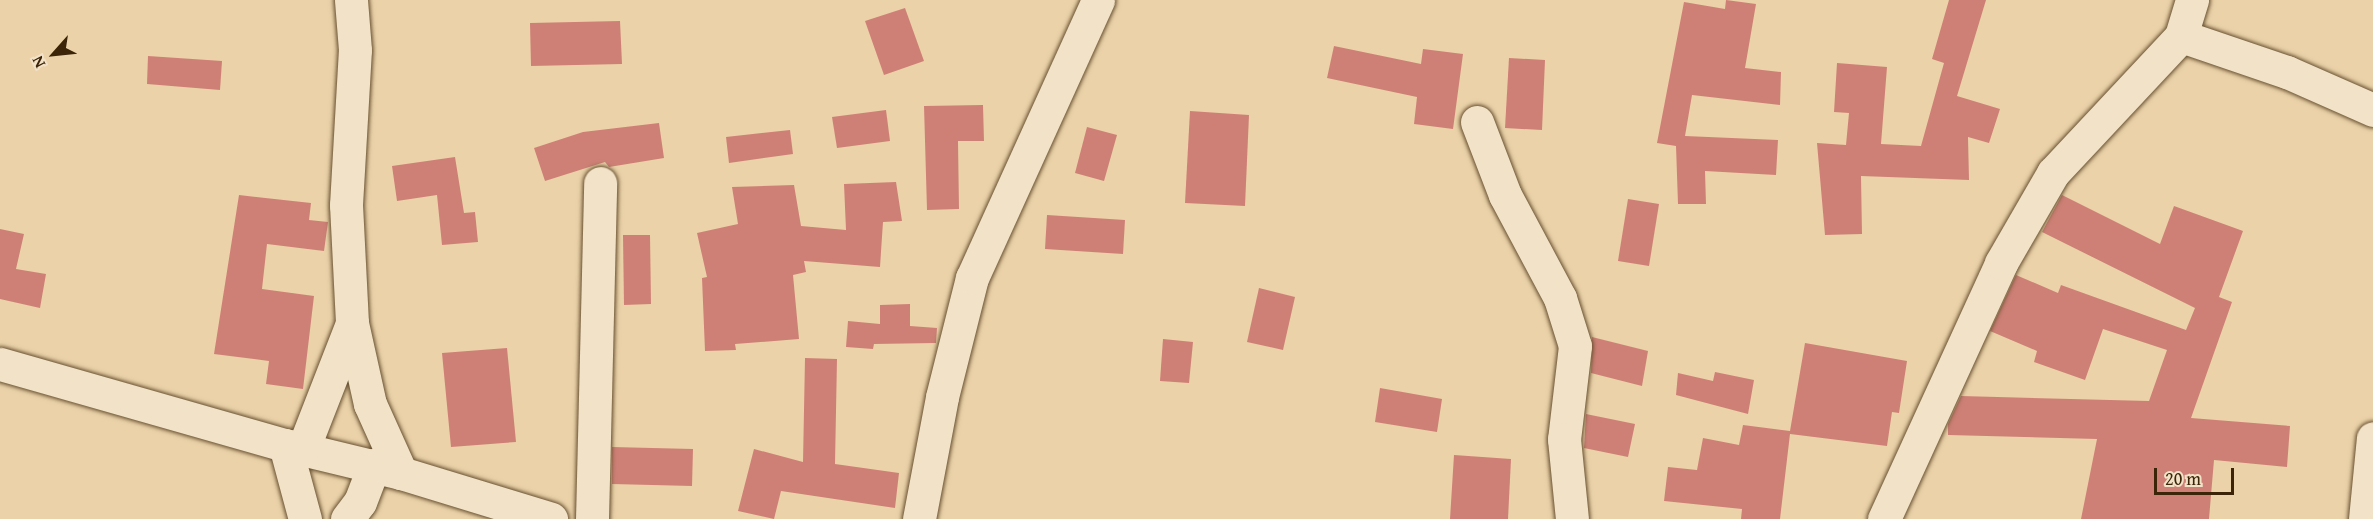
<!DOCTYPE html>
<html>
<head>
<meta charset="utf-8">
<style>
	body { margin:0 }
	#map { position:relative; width:2373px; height:519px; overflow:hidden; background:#ebd2a9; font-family:"Gentium Book Plus",serif }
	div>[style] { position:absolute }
	.building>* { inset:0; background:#ce8076 }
	.roads { filter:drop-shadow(0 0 2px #675030) drop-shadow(0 0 2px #675030) }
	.minor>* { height:33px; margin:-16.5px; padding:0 16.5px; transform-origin:16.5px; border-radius:16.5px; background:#f2e2c7 }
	span { translate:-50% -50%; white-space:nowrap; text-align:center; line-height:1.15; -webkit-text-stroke:4.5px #f2e2c7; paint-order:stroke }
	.north { position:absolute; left:24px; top:24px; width:60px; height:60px; -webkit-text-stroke:4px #f2e2c7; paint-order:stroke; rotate:243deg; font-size:16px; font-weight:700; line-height:24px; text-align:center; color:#3b2408 }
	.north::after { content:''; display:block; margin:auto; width:21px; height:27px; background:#3b2408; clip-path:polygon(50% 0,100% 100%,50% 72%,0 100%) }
	.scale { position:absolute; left:2154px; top:468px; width:80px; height:27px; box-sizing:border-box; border:3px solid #3b2408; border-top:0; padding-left:8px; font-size:18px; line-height:21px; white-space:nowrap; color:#3b2408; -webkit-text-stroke:4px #f2e2c7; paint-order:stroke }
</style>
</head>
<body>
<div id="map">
	<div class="building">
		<div style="clip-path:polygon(1726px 0,1756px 4px,1745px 68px,1781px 72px,1780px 105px,1692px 95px,1685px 136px,1778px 140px,1776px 175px,1705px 171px,1706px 204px,1678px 204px,1676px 146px,1657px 143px,1684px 2px,1725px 9px)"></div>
		<div style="clip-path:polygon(1949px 0,1986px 0,1957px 96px,2000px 109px,1989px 143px,1968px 137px,1969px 180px,1861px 176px,1862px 234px,1825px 235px,1817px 143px,1846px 145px,1849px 113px,1834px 112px,1837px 63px,1887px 67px,1881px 144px,1921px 146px,1944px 63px,1932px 59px)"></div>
		<div style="clip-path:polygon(905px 8px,924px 61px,884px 75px,865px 21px)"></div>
		<div style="clip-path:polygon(620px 21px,622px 64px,531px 66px,530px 23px)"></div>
		<div style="clip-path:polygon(1334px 46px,1421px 64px,1423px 49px,1463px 54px,1453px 129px,1414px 124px,1417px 97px,1327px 78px)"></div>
		<div style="clip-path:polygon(148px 56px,222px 61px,220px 90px,147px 84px)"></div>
		<div style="clip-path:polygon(1509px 58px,1545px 60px,1542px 130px,1505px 128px)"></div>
		<div style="clip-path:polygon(983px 105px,984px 141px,958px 141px,959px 209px,927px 210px,924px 106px)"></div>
		<div style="clip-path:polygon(886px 110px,890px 141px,837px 148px,832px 117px)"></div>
		<div style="clip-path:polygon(1190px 111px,1249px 115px,1245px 206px,1185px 203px)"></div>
		<div style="clip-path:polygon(659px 123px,664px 158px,609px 167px,605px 162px,545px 181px,534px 148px,583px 132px)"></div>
		<div style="clip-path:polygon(1087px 127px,1117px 135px,1104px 181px,1075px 173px)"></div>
		<div style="clip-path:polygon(790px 130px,793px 154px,729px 163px,726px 137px)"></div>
		<div style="clip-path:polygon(455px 157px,464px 213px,475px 212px,478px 242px,442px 245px,437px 195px,397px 201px,392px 166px)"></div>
		<div style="clip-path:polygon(896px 182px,902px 221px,883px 222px,880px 267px,804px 261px,806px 272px,793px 275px,799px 339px,735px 344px,736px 350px,705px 351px,702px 278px,707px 277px,697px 233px,738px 224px,732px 187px,794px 185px,801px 226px,846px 230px,844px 184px)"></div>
		<div style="clip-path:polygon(239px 195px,311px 203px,309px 220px,328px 222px,324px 251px,267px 244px,262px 289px,314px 296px,303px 389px,266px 384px,269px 361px,214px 354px)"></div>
		<div style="clip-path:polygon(2062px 195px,2160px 244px,2174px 206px,2243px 231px,2219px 297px,2232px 302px,2191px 418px,2290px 426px,2287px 467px,2214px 460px,2209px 519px,2081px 519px,2097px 439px,1948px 435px,1948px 424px,1961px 396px,2149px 401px,2167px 350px,2103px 329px,2085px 380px,2034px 362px,2037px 351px,1990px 331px,2016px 275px,2058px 293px,2061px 285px,2186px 330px,2195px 308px,2042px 232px)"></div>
		<div style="clip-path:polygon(1628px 199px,1659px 204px,1649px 266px,1618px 261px)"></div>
		<div style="clip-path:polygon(1047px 215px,1125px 220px,1123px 254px,1045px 249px)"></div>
		<div style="clip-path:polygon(0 229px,24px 234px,16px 269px,46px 274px,40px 308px,0 299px)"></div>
		<div style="clip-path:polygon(623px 235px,650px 235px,651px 304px,624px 305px)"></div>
		<div style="clip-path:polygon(1259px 288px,1295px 297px,1283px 350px,1247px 342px)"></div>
		<div style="clip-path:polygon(910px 304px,910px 326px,937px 328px,936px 343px,874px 344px,873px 349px,846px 347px,848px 321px,880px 324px,880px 305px)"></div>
		<div style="clip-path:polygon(1592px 337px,1648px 351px,1642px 386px,1591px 373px)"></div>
		<div style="clip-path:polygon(1163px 339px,1193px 342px,1189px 383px,1160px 381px)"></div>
		<div style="clip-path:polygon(1805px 343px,1907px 361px,1899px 413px,1892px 412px,1887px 446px,1790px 434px,1780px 519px,1741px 519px,1742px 509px,1664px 501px,1668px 467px,1697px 470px,1703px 438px,1739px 445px,1743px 425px,1790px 431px)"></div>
		<div style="clip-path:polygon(507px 348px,516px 442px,451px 447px,442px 353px)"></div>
		<div style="clip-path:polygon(805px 358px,837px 359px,835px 464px,899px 473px,895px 508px,781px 491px,774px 519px,738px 511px,754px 449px,803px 462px)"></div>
		<div style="clip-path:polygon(1715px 372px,1754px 380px,1748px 414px,1676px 395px,1678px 373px,1713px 381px)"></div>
		<div style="clip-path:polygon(1380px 388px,1442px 399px,1437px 432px,1375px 422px)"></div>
		<div style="clip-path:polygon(1586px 414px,1635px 424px,1628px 457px,1584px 448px)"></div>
		<div style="clip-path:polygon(612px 447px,693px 449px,692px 486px,612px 484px)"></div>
		<div style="clip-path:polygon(1454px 455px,1511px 459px,1508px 519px,1450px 519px)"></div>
	</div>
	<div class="roads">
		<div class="minor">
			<div style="left:2181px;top:36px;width:112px;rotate:18.8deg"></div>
			<div style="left:2287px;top:72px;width:94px;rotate:23.8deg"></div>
			<div style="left:1477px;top:122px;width:78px;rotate:69deg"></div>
			<div style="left:1505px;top:195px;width:117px;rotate:61.9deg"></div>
			<div style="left:1560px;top:298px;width:50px;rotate:72.6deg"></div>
			<div style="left:1575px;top:346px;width:94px;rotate:96.7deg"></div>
			<div style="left:1564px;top:439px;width:80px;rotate:84.3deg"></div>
			<div style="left:352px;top:323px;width:83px;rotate:77.5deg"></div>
			<div style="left:370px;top:404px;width:76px;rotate:65.8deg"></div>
			<div style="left:0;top:364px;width:296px;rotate:15.9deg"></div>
			<div style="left:285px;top:445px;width:119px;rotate:13.6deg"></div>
			<div style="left:401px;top:473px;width:157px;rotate:17deg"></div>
			<div style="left:285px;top:445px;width:77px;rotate:74.9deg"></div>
			<div style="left:303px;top:449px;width:135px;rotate:-68.7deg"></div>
			<div style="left:352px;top:323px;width:118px;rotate:-92.9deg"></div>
			<div style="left:346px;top:205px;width:155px;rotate:-86.7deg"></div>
			<div style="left:355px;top:50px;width:50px;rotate:-94.6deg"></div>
			<div style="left:347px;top:519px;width:21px;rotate:-53deg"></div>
			<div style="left:360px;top:502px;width:40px;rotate:-69deg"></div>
			<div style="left:592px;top:519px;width:336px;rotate:-88.6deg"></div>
			<div style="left:919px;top:519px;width:124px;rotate:-79.3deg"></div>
			<div style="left:942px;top:397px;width:123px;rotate:-75.9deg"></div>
			<div style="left:972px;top:278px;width:305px;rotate:-65.6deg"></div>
			<div style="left:1884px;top:519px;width:281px;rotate:-65.4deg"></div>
			<div style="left:2001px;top:263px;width:104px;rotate:-60deg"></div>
			<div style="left:2053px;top:173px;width:187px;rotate:-46.9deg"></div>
			<div style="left:2181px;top:36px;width:38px;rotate:-73deg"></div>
			<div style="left:2365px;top:519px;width:81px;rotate:-84.4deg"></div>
		</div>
	</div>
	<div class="north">N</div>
	<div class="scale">20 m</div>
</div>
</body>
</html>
